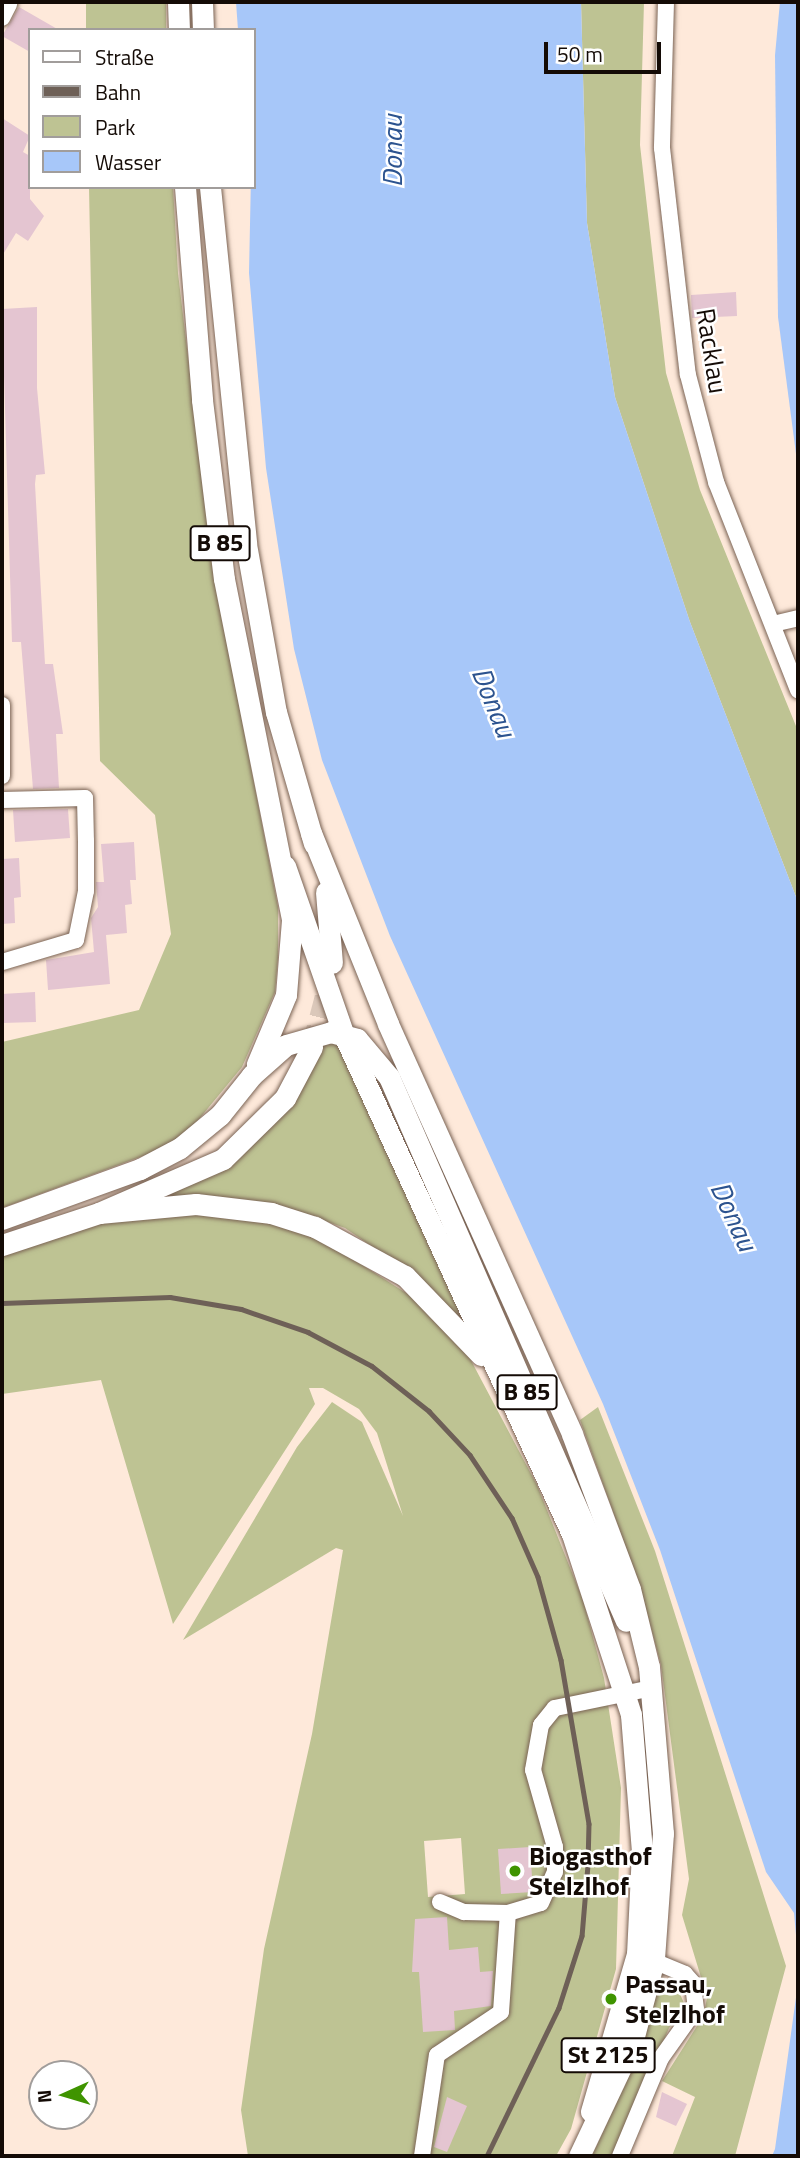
<!DOCTYPE html>
<html>
<head>
<meta charset="utf-8">
<style>
	body { margin:0 }
	#map { position:relative; width:800px; height:2158px; overflow:hidden; background:#fee9da; font-family:"Titillium Web",sans-serif }
	div>[style] { position:absolute }
	.green>* { inset:0; background:#bec393 }
	.water>* { inset:0; background:#a7c7f9 }
	.building>* { inset:0; background:#e4c5d1 }
	.major-tunnel>* { height:21px; margin-top:-10.5px; transform-origin:0; background:repeating-linear-gradient(90deg,#dbc8ba 0 21px,transparent 0 31px) }
	.roads { filter:drop-shadow(0 0 2px #7a6354) drop-shadow(0 0 2px #7a6354) }
	.minor>* { height:16px; margin:-8px; padding:0 8px; transform-origin:8px; border-radius:8px; background:#fff }
	.major>* { height:21px; margin:-10.5px; padding:0 10.5px; transform-origin:10.5px; border-radius:10.5px; background:#fff }
	.rail>* { height:4.5px; margin:-2.25px; padding:0 2.25px; transform-origin:2.25px; border-radius:2.25px; background:#6e6057 }
	.dots>* { width:19px; height:19px; translate:-50% -50%; box-sizing:border-box; border:4px solid #fff; border-radius:50% }
	span { translate:-50% -50%; white-space:nowrap; text-align:center; line-height:1.15; -webkit-text-stroke:5px #fff; paint-order:stroke }
	.shield-label span { padding:2px 5px; background:#fff; border:2px solid; border-radius:5px; -webkit-text-stroke-width:0 }
	.shield-label { font-size:24px; color:#140b06; font-weight:700 }
	.street-label { font-size:26px; color:#140b06 }
	.poi-label { font-size:26px; color:#140b06; font-weight:700 }
	.left { translate:0 -50%; text-align:left }
	.water-label { font-size:28px; color:#2c538f; font-style:italic }
	.frame { position:absolute; inset:0; border:4px solid #140b06; pointer-events:none }
	.legend { position:absolute; left:28px; top:28px; width:228px; height:161px; box-sizing:border-box; background:#fff; border:2px solid #a19d9b; margin:0; padding:9px 12px; list-style:none; font-size:21px; color:#140b06 }
	.legend li { display:flex; align-items:center; gap:14px; height:35px }
	.legend b { width:35px; border:2px solid #a19d9b }
	.north { position:absolute; left:28px; top:2060px; width:70px; height:70px; box-sizing:border-box; background:#fff; border:2px solid #a19d9b; border-radius:50%; rotate:266deg; font-size:19px; font-weight:700; line-height:28px; text-align:center; color:#140b06 }
	.north::after { content:''; display:block; margin:auto; width:24px; height:32px; background:#3f9400; clip-path:polygon(50% 0,100% 100%,50% 72%,0 100%) }
	.scale { position:absolute; left:544px; top:42px; width:117px; height:32px; box-sizing:border-box; border:4px solid #140b06; border-top:0; padding-left:9px; font-size:21px; line-height:24px; white-space:nowrap; color:#140b06; -webkit-text-stroke:5px #fff; paint-order:stroke }
</style>
</head>
<body>
<div id="map">
	<div class="green">
		<div style="clip-path:polygon(86px 2px,166px 2px,166px 30px,86px 30px)"></div>
		<div style="clip-path:polygon(581px 2px,644px 2px,640px 145px,666px 373px,700px 490px,798px 731px,798px 902px,690px 622px,615px 397px,587px 223px)"></div>
		<div style="clip-path:polygon(89px 187px,173px 187px,178px 273px,214px 576px,278px 907px,278px 958px,275px 992px,242px 1067px,190px 1130px,159px 1150px,2px 1208px,2px 1042px,139px 1010px,171px 934px,155px 815px,100px 761px)"></div>
		<div style="clip-path:polygon(324px 1044px,340px 1044px,470px 1330px,405px 1269px,345px 1228px,291px 1209px,172px 1197px,170px 1193px,246px 1150px,274px 1125px)"></div>
		<div style="clip-path:polygon(evenodd,153px 1211px,271px 1220px,326px 1242px,414px 1298px,466px 1351px,537px 1485px,583px 1600px,604px 1678px,621px 1788px,616px 1969px,571px 2129px,556px 2156px,248px 2156px,241px 2110px,264px 1949px,312px 1734px,343px 1550px,336px 1548px,183px 1640px,297px 1447px,332px 1402px,362px 1422px,403px 1516px,377px 1433px,359px 1409px,323px 1388px,309px 1388px,315px 1404px,173px 1624px,101px 1380px,2px 1394px,2px 1253px,110px 1218px,153px 1211px,461px 1838px,465px 1894px,428px 1897px,424px 1841px,461px 1838px)"></div>
		<div style="clip-path:polygon(598px 1407px,655px 1551px,786px 1966px,735px 2156px,672px 2156px,695px 2097px,662px 2081px,704px 2015px,707px 1997px,682px 1915px,689px 1879px,661px 1665px,640px 1587px,580px 1420px)"></div>
		<div style="clip-path:polygon(658px 1988px,678px 1989px,686px 2008px,669px 2028px,615px 2156px,592px 2156px,641px 2049px)"></div>
	</div>
	<div class="water">
		<div style="clip-path:polygon(236px 2px,581px 2px,587px 223px,615px 397px,690px 622px,798px 902px,798px 1957px,794px 1913px,766px 1872px,660px 1550px,603px 1404px,390px 936px,322px 760px,294px 649px,266px 468px,249px 273px,254px 30px,238px 30px)"></div>
		<div style="clip-path:polygon(780px 2px,798px 2px,798px 469px,778px 317px,775px 55px)"></div>
		<div style="clip-path:polygon(798px 1983px,798px 2156px,772px 2156px,775px 2149px)"></div>
	</div>
	<div class="building">
		<div style="clip-path:polygon(19px 7px,59px 30px,30px 30px,30px 52px,2px 36px)"></div>
		<div style="clip-path:polygon(2px 118px,30px 136px,23px 152px,30px 156px,30px 199px,44px 216px,28px 241px,16px 233px,2px 256px)"></div>
		<div style="clip-path:polygon(736px 292px,737px 316px,692px 318px,691px 295px)"></div>
		<div style="clip-path:polygon(37px 307px,37px 388px,45px 474px,36px 475px,35px 484px,45px 664px,53px 664px,63px 734px,56px 734px,59px 788px,33px 789px,21px 642px,12px 642px,2px 309px)"></div>
		<div style="clip-path:polygon(68px 809px,70px 838px,15px 842px,13px 810px)"></div>
		<div style="clip-path:polygon(134px 842px,136px 880px,130px 880px,132px 904px,125px 905px,127px 933px,106px 935px,110px 984px,48px 990px,46px 960px,94px 952px,91px 918px,98px 907px,96px 882px,104px 882px,101px 844px)"></div>
		<div style="clip-path:polygon(19px 858px,21px 897px,14px 898px,15px 923px,2px 924px,2px 859px)"></div>
		<div style="clip-path:polygon(35px 992px,36px 1022px,2px 1023px,2px 994px)"></div>
		<div style="clip-path:polygon(530px 1847px,533px 1892px,501px 1894px,498px 1849px)"></div>
		<div style="clip-path:polygon(447px 1917px,449px 1950px,478px 1947px,480px 1972px,493px 1971px,491px 2006px,454px 2011px,455px 2030px,423px 2032px,419px 1972px,412px 1972px,415px 1919px)"></div>
		<div style="clip-path:polygon(662px 2092px,687px 2104px,676px 2126px,656px 2117px)"></div>
		<div style="clip-path:polygon(447px 2097px,467px 2106px,447px 2152px,434px 2147px)"></div>
	</div>
	<div class="major-tunnel">
		<div style="left:312px;top:1047px;width:67px;rotate:-75.3deg"></div>
	</div>
	<div class="roads">
		<div class="minor">
			<div style="left:666px;top:2px;width:146px;rotate:91.6deg"></div>
			<div style="left:662px;top:148px;width:228px;rotate:83.5deg"></div>
			<div style="left:688px;top:375px;width:111px;rotate:75.3deg"></div>
			<div style="left:716px;top:482px;width:224px;rotate:68.5deg"></div>
			<div style="left:2px;top:18px;width:16px;rotate:-63deg"></div>
			<div style="left:773px;top:624px;width:26px;rotate:-13deg"></div>
			<div style="left:2px;top:705px;width:71px;rotate:90deg"></div>
			<div style="left:2px;top:800px;width:83px;rotate:-1.4deg"></div>
			<div style="left:85px;top:798px;width:43px;rotate:88.7deg"></div>
			<div style="left:86px;top:841px;width:50px;rotate:90deg"></div>
			<div style="left:86px;top:891px;width:50px;rotate:101.5deg"></div>
			<div style="left:76px;top:940px;width:77px;rotate:163.4deg"></div>
			<div style="left:440px;top:1902px;width:26px;rotate:23deg"></div>
			<div style="left:464px;top:1912px;width:44px;rotate:1.3deg"></div>
			<div style="left:508px;top:1913px;width:34px;rotate:-17deg"></div>
			<div style="left:541px;top:1903px;width:34px;rotate:-66deg"></div>
			<div style="left:555px;top:1872px;width:25px;rotate:-90deg"></div>
			<div style="left:555px;top:1847px;width:80px;rotate:-105.9deg"></div>
			<div style="left:533px;top:1770px;width:46px;rotate:-79.9deg"></div>
			<div style="left:541px;top:1725px;width:22px;rotate:-51deg"></div>
			<div style="left:555px;top:1708px;width:99px;rotate:-11.7deg"></div>
			<div style="left:422px;top:2156px;width:102px;rotate:-81.6deg"></div>
			<div style="left:437px;top:2055px;width:77px;rotate:-33.9deg"></div>
			<div style="left:501px;top:2012px;width:99px;rotate:-86deg"></div>
			<div style="left:620px;top:2156px;width:106px;rotate:-67.3deg"></div>
			<div style="left:661px;top:2058px;width:60px;rotate:-54.5deg"></div>
			<div style="left:696px;top:2009px;width:26px;rotate:-97deg"></div>
			<div style="left:693px;top:1983px;width:12px;rotate:-132deg"></div>
			<div style="left:685px;top:1974px;width:44px;rotate:-157.5deg"></div>
		</div>
		<div class="major">
			<div style="left:178px;top:2px;width:28px;rotate:88deg"></div>
			<div style="left:202px;top:2px;width:28px;rotate:88deg"></div>
			<div style="left:185px;top:187px;width:214px;rotate:85.4deg"></div>
			<div style="left:202px;top:400px;width:180px;rotate:83deg"></div>
			<div style="left:224px;top:579px;width:348px;rotate:78.7deg"></div>
			<div style="left:292px;top:920px;width:75px;rotate:94.6deg"></div>
			<div style="left:286px;top:995px;width:75px;rotate:112.8deg"></div>
			<div style="left:210px;top:187px;width:359px;rotate:84.2deg"></div>
			<div style="left:246px;top:544px;width:171px;rotate:79.9deg"></div>
			<div style="left:276px;top:712px;width:137px;rotate:73.9deg"></div>
			<div style="left:311px;top:833px;width:206px;rotate:68deg"></div>
			<div style="left:388px;top:1024px;width:449px;rotate:65.8deg"></div>
			<div style="left:572px;top:1434px;width:165px;rotate:69.5deg"></div>
			<div style="left:630px;top:1589px;width:80px;rotate:76.3deg"></div>
			<div style="left:649px;top:1667px;width:167px;rotate:85.2deg"></div>
			<div style="left:663px;top:1833px;width:127px;rotate:94.1deg"></div>
			<div style="left:654px;top:1960px;width:87px;rotate:104.7deg"></div>
			<div style="left:632px;top:2044px;width:124px;rotate:115.3deg"></div>
			<div style="left:285px;top:866px;width:177px;rotate:70.8deg"></div>
			<div style="left:343px;top:1033px;width:551px;rotate:65.44deg"></div>
			<div style="left:572px;top:1534px;width:190px;rotate:71.9deg"></div>
			<div style="left:631px;top:1715px;width:137px;rotate:85.4deg"></div>
			<div style="left:642px;top:1852px;width:102px;rotate:92.8deg"></div>
			<div style="left:637px;top:1954px;width:164px;rotate:106.3deg"></div>
			<div style="left:326px;top:892px;width:71px;rotate:85.2deg"></div>
			<div style="left:99px;top:1213px;width:97px;rotate:-5.3deg"></div>
			<div style="left:196px;top:1204px;width:76px;rotate:6.8deg"></div>
			<div style="left:271px;top:1213px;width:46px;rotate:17.7deg"></div>
			<div style="left:315px;top:1227px;width:102px;rotate:28.6deg"></div>
			<div style="left:405px;top:1276px;width:110px;rotate:46.1deg"></div>
			<div style="left:2px;top:1219px;width:147px;rotate:-19.9deg"></div>
			<div style="left:140px;top:1169px;width:45px;rotate:-27.7deg"></div>
			<div style="left:180px;top:1148px;width:52px;rotate:-39.5deg"></div>
			<div style="left:220px;top:1115px;width:51px;rotate:-51.3deg"></div>
			<div style="left:252px;top:1075px;width:45px;rotate:-41.4deg"></div>
			<div style="left:286px;top:1045px;width:47px;rotate:-16.1deg"></div>
			<div style="left:331px;top:1032px;width:27px;rotate:15deg"></div>
			<div style="left:357px;top:1039px;width:50px;rotate:49.9deg"></div>
			<div style="left:389px;top:1077px;width:593px;rotate:66.46deg"></div>
			<div style="left:2px;top:1245px;width:102px;rotate:-18.3deg"></div>
			<div style="left:99px;top:1213px;width:135px;rotate:-23.5deg"></div>
			<div style="left:223px;top:1159px;width:87px;rotate:-44.5deg"></div>
			<div style="left:285px;top:1098px;width:58px;rotate:-62.1deg"></div>
		</div>
	</div>
	<div class="rail">
		<div style="left:2px;top:1303px;width:168px;rotate:-2deg"></div>
		<div style="left:170px;top:1297px;width:72px;rotate:9.6deg"></div>
		<div style="left:241px;top:1309px;width:71px;rotate:18.9deg"></div>
		<div style="left:308px;top:1332px;width:72px;rotate:28deg"></div>
		<div style="left:372px;top:1366px;width:73px;rotate:38.3deg"></div>
		<div style="left:429px;top:1411px;width:60px;rotate:47deg"></div>
		<div style="left:470px;top:1455px;width:76px;rotate:56.3deg"></div>
		<div style="left:512px;top:1518px;width:64px;rotate:66.2deg"></div>
		<div style="left:538px;top:1577px;width:86px;rotate:74.5deg"></div>
		<div style="left:561px;top:1660px;width:166px;rotate:80.3deg"></div>
		<div style="left:589px;top:1824px;width:41px;rotate:91.4deg"></div>
		<div style="left:588px;top:1865px;width:71px;rotate:94.8deg"></div>
		<div style="left:582px;top:1936px;width:76px;rotate:107.7deg"></div>
		<div style="left:559px;top:2008px;width:165px;rotate:115.9deg"></div>
	</div>
	<div class="dots">
		<div style="left:515px;top:1871px;background:#3f9400"></div>
		<div style="left:611px;top:1999px;background:#3f9400"></div>
	</div>
	<div class="shield-label">
		<span style="left:220px;top:543px">B 85</span>
		<span style="left:527px;top:1392px">B 85</span>
		<span style="left:608px;top:2055px">St 2125</span>
	</div>
	<div class="street-label">
		<span style="left:712px;top:351px;rotate:81deg">Racklau</span>
	</div>
	<div class="poi-label">
		<span class="left" style="left:529px;top:1871px">Biogasthof<br>Stelzlhof</span>
		<span class="left" style="left:625px;top:1999px">Passau,<br>Stelzlhof</span>
	</div>
	<div class="water-label">
		<span style="left:392px;top:151px;rotate:-90deg">Donau</span>
		<span style="left:494px;top:702px;rotate:68deg">Donau</span>
		<span style="left:734px;top:1216px;rotate:65deg">Donau</span>
	</div>
	<div class="frame"></div>
	<ul class="legend">
	<li><b style="height:9px;background:#fff"></b>Straße</li>
	<li><b style="height:9px;background:#6e6057"></b>Bahn</li>
	<li><b style="height:19px;background:#bec393"></b>Park</li>
	<li><b style="height:19px;background:#a7c7f9"></b>Wasser</li>
	</ul>
	<div class="north">N</div>
	<div class="scale">50 m</div>
</div>
</body>
</html>
